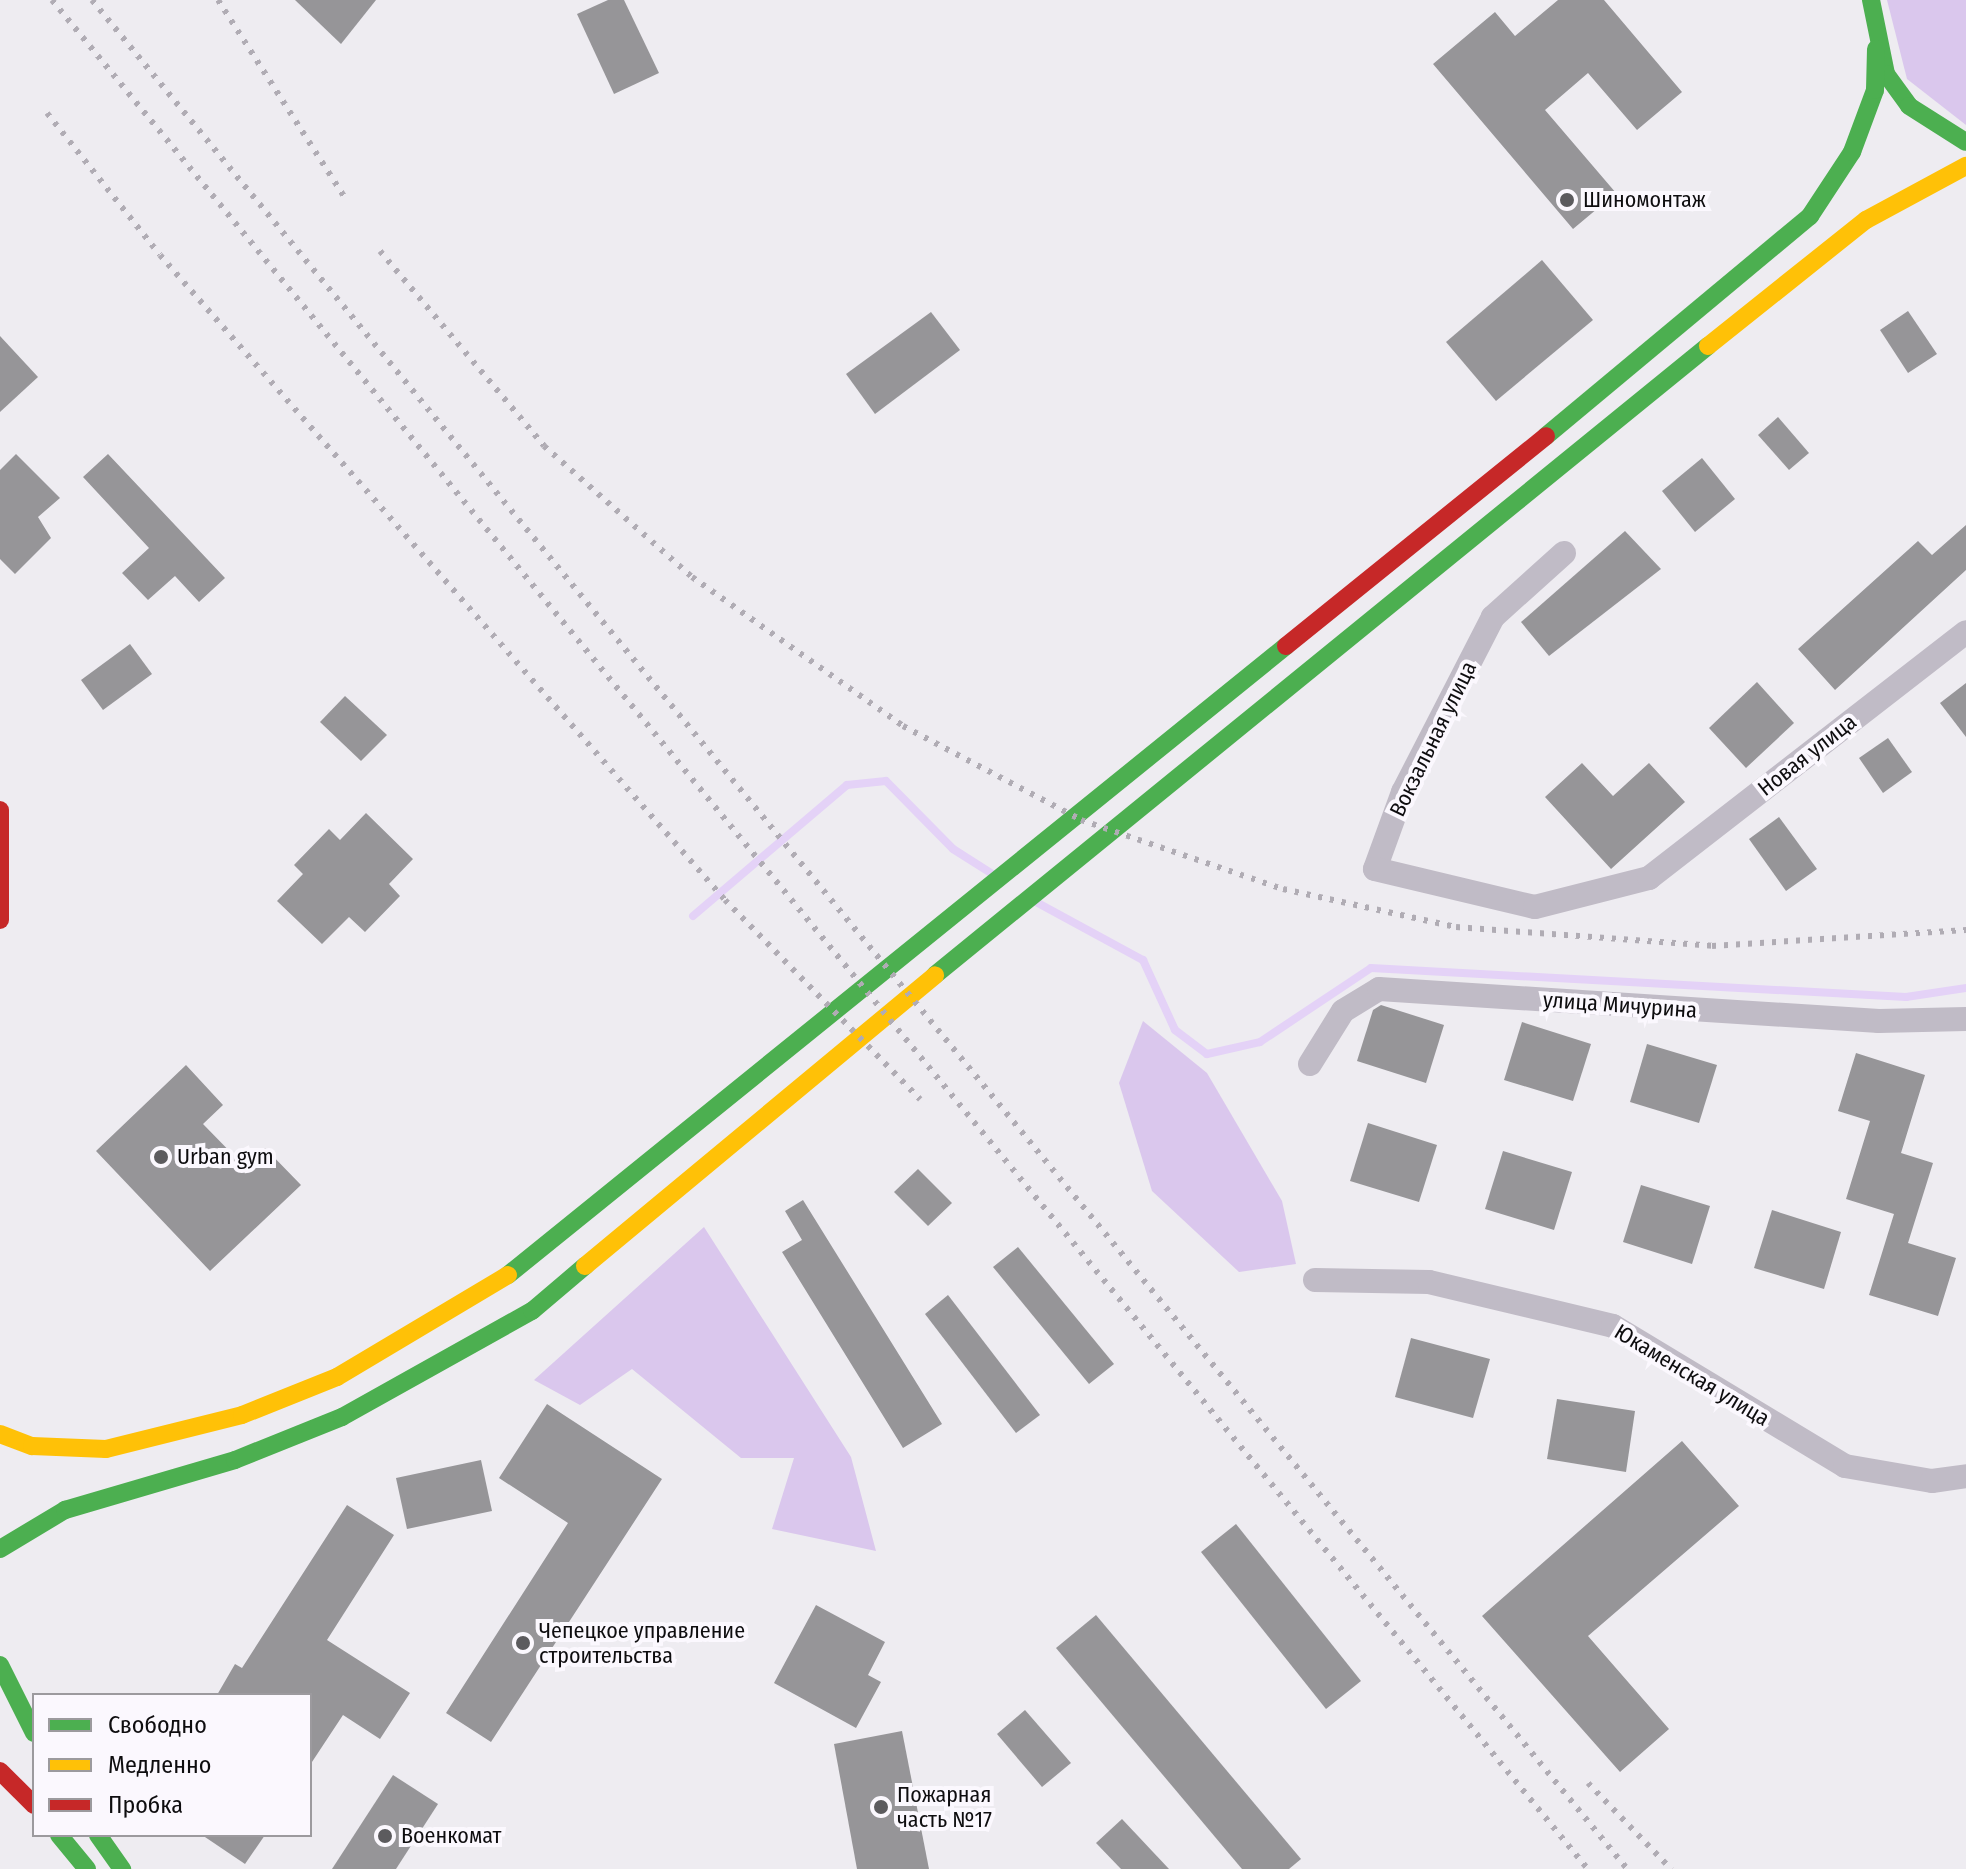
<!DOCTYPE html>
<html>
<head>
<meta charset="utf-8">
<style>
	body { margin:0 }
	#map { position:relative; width:1966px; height:1869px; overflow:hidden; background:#eeecf1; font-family:"Fira Sans Condensed",sans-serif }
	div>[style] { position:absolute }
	.green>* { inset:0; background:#dac7ed }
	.stream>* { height:8px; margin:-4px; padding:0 4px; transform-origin:4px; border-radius:4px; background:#e4d2f7 }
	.building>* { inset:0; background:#969598 }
	.street>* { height:24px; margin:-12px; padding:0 12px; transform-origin:12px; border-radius:12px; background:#c0bbc6 }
	.fast>* { height:18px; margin:-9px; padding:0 9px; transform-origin:9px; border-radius:9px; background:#4caf50 }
	.slow>* { height:18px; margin:-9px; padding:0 9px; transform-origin:9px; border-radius:9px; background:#ffc107 }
	.jam>* { height:18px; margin:-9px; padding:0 9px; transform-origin:9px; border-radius:9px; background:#c62828 }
	.rail>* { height:6px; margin-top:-3px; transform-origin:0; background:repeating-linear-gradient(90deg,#b0acb4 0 4px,transparent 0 12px) }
	.dots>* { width:22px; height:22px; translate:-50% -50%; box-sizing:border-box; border:4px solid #fbf8fe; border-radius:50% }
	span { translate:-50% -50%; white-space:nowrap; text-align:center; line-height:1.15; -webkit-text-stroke:8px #fbf8fe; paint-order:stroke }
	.poi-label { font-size:22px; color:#0e0d0f }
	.left { translate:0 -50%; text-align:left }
	.street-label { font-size:22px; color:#0e0d0f }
	.legend { position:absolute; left:32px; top:1693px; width:280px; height:144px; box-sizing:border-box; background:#fbf8fe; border:2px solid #9c9a9e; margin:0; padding:10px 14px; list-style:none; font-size:24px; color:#0e0d0f }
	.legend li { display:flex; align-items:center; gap:16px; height:40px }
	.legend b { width:40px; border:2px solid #9c9a9e }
</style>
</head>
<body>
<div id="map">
	<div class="green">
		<div style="clip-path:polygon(1887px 0,1966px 0,1966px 125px,1907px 79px)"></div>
		<div style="clip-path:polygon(1143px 1021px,1207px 1073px,1282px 1201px,1296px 1264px,1239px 1272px,1152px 1191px,1119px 1083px)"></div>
		<div style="clip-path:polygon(704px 1227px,851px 1457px,876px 1551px,772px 1529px,794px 1458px,741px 1458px,632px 1369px,580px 1405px,534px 1380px)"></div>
	</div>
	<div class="stream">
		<div style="left:1036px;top:902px;width:122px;rotate:28.5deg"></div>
		<div style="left:1143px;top:960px;width:77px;rotate:65.4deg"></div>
		<div style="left:1175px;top:1030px;width:40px;rotate:37deg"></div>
		<div style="left:1207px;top:1054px;width:54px;rotate:-12.8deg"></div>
		<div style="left:1260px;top:1042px;width:133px;rotate:-33.7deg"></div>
		<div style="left:1371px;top:968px;width:536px;rotate:3.1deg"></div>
		<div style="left:1906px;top:997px;width:61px;rotate:-8.5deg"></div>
		<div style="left:693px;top:916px;width:202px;rotate:-40.4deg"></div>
		<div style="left:847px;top:785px;width:39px;rotate:-6deg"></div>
		<div style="left:886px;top:781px;width:95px;rotate:45.4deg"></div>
		<div style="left:953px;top:849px;width:45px;rotate:32.3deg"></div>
	</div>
	<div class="building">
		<div style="clip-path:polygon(295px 0,376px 0,341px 44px)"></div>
		<div style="clip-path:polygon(608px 0,624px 0,659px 73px,614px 94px,577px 14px)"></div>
		<div style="clip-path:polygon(1558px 0,1604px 0,1682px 92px,1637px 130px,1588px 73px,1545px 110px,1616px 193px,1573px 229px,1433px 64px,1495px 12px,1515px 36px)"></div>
		<div style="clip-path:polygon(1542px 260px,1593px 320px,1496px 401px,1446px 342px)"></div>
		<div style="clip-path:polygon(1908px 311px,1937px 354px,1908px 373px,1880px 330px)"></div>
		<div style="clip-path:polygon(931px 312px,960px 350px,875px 414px,846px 374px)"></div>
		<div style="clip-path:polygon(0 336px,38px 377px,0 412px)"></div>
		<div style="clip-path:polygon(1778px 417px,1809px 453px,1789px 470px,1758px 435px)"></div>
		<div style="clip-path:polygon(16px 454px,60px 498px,38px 517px,51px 538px,15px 574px,0 559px,0 470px)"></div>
		<div style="clip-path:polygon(108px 454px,225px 578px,199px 602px,175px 576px,148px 600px,122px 573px,149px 548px,83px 477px)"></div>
		<div style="clip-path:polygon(1702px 458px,1735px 499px,1695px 532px,1662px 491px)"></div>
		<div style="clip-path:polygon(1966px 525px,1966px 570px,1835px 690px,1798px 649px,1918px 541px,1932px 555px)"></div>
		<div style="clip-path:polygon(1625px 531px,1661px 569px,1549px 656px,1521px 622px)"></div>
		<div style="clip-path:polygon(130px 644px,152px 674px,103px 710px,81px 680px)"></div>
		<div style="clip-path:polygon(1757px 682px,1794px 723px,1746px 768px,1709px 728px)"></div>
		<div style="clip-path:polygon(1966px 683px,1966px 737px,1940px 703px)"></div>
		<div style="clip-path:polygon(345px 696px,387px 735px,361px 761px,320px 722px)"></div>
		<div style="clip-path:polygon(1888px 738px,1912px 772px,1883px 793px,1859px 758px)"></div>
		<div style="clip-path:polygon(1582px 763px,1613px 796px,1649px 763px,1685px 802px,1611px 869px,1545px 797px)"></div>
		<div style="clip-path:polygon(366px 813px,413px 859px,389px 884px,400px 896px,365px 932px,349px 917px,322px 944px,277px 901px,303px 874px,294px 865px,329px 829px,340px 840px)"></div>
		<div style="clip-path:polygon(1779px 817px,1817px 869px,1786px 891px,1749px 839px)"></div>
		<div style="clip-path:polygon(1381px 1005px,1444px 1025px,1426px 1083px,1357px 1061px,1373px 1010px)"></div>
		<div style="clip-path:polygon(1522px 1022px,1591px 1044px,1573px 1101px,1504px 1080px)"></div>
		<div style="clip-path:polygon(1647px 1044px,1717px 1065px,1699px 1123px,1630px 1102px)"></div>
		<div style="clip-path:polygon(1856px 1053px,1925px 1075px,1901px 1153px,1933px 1163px,1908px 1243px,1956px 1258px,1938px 1316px,1869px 1295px,1894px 1214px,1846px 1199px,1870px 1121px,1838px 1111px)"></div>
		<div style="clip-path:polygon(186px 1065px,223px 1105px,203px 1124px,245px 1167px,265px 1148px,301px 1185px,210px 1271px,96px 1151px)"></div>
		<div style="clip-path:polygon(1368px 1123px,1437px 1145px,1419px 1202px,1350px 1181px)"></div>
		<div style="clip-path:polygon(1503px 1151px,1572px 1172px,1554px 1230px,1485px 1209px)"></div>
		<div style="clip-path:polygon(918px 1169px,952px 1203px,928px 1226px,894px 1192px)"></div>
		<div style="clip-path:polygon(1641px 1185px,1710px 1206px,1692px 1264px,1623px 1242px)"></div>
		<div style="clip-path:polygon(803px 1200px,942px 1424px,903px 1448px,782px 1252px,802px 1240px,785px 1211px)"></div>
		<div style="clip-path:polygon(1772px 1210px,1841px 1232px,1824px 1289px,1754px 1268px)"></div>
		<div style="clip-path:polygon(1018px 1247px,1114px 1364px,1089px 1384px,993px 1267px)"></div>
		<div style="clip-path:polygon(948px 1295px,1040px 1415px,1016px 1433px,925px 1314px)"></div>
		<div style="clip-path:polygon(1411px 1338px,1490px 1359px,1473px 1418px,1395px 1397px)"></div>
		<div style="clip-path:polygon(1557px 1399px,1635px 1411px,1626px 1472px,1547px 1459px)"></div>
		<div style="clip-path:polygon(547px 1404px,662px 1479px,491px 1742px,446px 1713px,568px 1523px,499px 1478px)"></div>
		<div style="clip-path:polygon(1682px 1441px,1739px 1506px,1588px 1636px,1669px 1729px,1620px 1772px,1482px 1616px)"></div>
		<div style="clip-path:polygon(481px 1460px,492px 1511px,407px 1529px,396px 1478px)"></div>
		<div style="clip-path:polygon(347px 1505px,394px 1535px,327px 1640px,410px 1693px,380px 1739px,343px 1715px,310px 1765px,310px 1695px,217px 1695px,235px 1664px,242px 1668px)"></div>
		<div style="clip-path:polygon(1236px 1524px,1361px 1681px,1326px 1709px,1201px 1552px)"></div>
		<div style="clip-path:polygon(816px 1605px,885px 1642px,868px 1675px,881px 1682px,856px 1728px,774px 1683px)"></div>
		<div style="clip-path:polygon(1096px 1615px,1301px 1859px,1289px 1869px,1242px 1869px,1056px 1648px)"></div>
		<div style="clip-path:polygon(1025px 1710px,1071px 1763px,1042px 1787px,997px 1734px)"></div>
		<div style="clip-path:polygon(902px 1731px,929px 1869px,857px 1869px,834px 1744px)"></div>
		<div style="clip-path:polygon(393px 1775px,438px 1804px,396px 1869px,332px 1869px)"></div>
		<div style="clip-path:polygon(1122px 1819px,1169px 1869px,1121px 1869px,1096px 1843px)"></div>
		<div style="clip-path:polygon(202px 1835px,265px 1835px,245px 1864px)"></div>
	</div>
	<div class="street">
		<div style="left:1564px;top:553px;width:96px;rotate:138deg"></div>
		<div style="left:1493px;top:617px;width:197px;rotate:117.2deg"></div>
		<div style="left:1403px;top:792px;width:82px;rotate:110deg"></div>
		<div style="left:1375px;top:869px;width:164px;rotate:13.4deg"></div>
		<div style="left:1535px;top:907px;width:118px;rotate:-14.3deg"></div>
		<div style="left:1649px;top:878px;width:401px;rotate:-37.8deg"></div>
		<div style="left:1310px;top:1064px;width:62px;rotate:-58.1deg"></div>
		<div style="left:1343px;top:1011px;width:42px;rotate:-31.4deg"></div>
		<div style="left:1379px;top:989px;width:501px;rotate:3.66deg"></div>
		<div style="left:1879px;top:1021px;width:87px;rotate:-1.3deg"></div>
		<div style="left:1315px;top:1280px;width:114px;rotate:1deg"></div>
		<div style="left:1429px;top:1282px;width:189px;rotate:13.4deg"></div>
		<div style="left:1613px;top:1326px;width:271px;rotate:31.1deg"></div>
		<div style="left:1845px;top:1466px;width:88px;rotate:9.8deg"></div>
		<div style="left:1932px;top:1481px;width:34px;rotate:-8deg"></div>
	</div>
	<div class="fast">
		<div style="left:1871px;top:0;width:76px;rotate:78.5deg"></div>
		<div style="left:1886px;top:74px;width:39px;rotate:54deg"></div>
		<div style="left:1909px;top:106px;width:67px;rotate:32.3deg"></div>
		<div style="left:1546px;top:436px;width:344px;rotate:-39.8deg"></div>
		<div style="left:1810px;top:216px;width:77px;rotate:-56.7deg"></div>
		<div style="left:1852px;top:152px;width:66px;rotate:-69.6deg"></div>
		<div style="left:1875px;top:90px;width:41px;rotate:-88.6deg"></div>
		<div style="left:935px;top:975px;width:997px;rotate:-39.14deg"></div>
		<div style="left:508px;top:1275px;width:1000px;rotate:-38.95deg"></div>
		<div style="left:0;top:1549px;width:76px;rotate:-31deg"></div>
		<div style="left:65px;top:1510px;width:177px;rotate:-16.4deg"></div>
		<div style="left:235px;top:1460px;width:115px;rotate:-21.9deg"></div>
		<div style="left:342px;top:1417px;width:218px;rotate:-29.2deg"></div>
		<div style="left:532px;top:1311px;width:70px;rotate:-40.3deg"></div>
		<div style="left:0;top:1665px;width:76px;rotate:63.4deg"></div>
		<div style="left:59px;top:1835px;width:44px;rotate:50.5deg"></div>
		<div style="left:98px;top:1835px;width:42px;rotate:54.8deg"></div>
	</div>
	<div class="slow">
		<div style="left:1708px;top:346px;width:202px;rotate:-38.6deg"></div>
		<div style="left:1866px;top:220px;width:114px;rotate:-28.4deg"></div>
		<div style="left:585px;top:1266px;width:455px;rotate:-39.7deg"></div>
		<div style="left:0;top:1434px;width:34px;rotate:21deg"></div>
		<div style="left:32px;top:1446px;width:74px;rotate:2.3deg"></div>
		<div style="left:106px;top:1449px;width:140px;rotate:-14deg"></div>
		<div style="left:242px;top:1415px;width:102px;rotate:-21.8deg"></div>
		<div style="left:337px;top:1377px;width:199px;rotate:-30.8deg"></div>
	</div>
	<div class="jam">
		<div style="left:1286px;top:646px;width:334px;rotate:-38.9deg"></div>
		<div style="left:0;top:810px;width:110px;rotate:90deg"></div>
		<div style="left:0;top:1771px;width:48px;rotate:45deg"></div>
	</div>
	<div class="rail">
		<div style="left:52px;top:0;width:2419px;rotate:50.59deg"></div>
		<div style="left:92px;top:0;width:2419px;rotate:50.6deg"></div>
		<div style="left:218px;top:0;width:233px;rotate:57.3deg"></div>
		<div style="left:47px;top:113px;width:181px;rotate:51.5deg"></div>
		<div style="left:160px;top:255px;width:857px;rotate:48.78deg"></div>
		<div style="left:725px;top:900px;width:279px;rotate:45.6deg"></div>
		<div style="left:380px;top:251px;width:255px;rotate:49.9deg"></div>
		<div style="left:544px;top:446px;width:198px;rotate:41.5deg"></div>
		<div style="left:692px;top:577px;width:258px;rotate:35.2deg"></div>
		<div style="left:903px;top:726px;width:201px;rotate:27.8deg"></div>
		<div style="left:1081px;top:820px;width:213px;rotate:18.9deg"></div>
		<div style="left:1283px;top:889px;width:177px;rotate:12.4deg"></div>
		<div style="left:1456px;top:927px;width:257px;rotate:4.2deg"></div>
		<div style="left:1712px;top:946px;width:255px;rotate:-3.6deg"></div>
		<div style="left:1588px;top:1783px;width:120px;rotate:46deg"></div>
	</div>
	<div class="dots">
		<div style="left:1567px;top:200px;background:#5c5b5e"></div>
		<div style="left:161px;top:1157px;background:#5c5b5e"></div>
		<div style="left:523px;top:1643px;background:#5c5b5e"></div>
		<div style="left:881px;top:1807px;background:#5c5b5e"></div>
		<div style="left:385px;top:1836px;background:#5c5b5e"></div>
	</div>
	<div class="poi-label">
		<span class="left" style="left:1583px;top:200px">Шиномонтаж</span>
		<span class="left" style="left:177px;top:1157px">Urban gym</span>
		<span class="left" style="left:539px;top:1643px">Чепецкое управление<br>строительства</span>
		<span class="left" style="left:897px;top:1807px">Пожарная<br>часть №17</span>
		<span class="left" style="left:401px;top:1836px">Военкомат</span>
	</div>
	<div class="street-label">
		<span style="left:1433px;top:739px;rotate:-64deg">Вокзальная улица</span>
		<span style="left:1807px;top:755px;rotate:-38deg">Новая улица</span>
		<span style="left:1620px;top:1005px;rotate:4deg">улица Мичурина</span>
		<span style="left:1692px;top:1375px;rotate:31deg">Юкаменская улица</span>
	</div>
	<ul class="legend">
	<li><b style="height:10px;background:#4caf50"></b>Свободно</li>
	<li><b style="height:10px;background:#ffc107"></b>Медленно</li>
	<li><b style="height:10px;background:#c62828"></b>Пробка</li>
	</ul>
</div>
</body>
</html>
